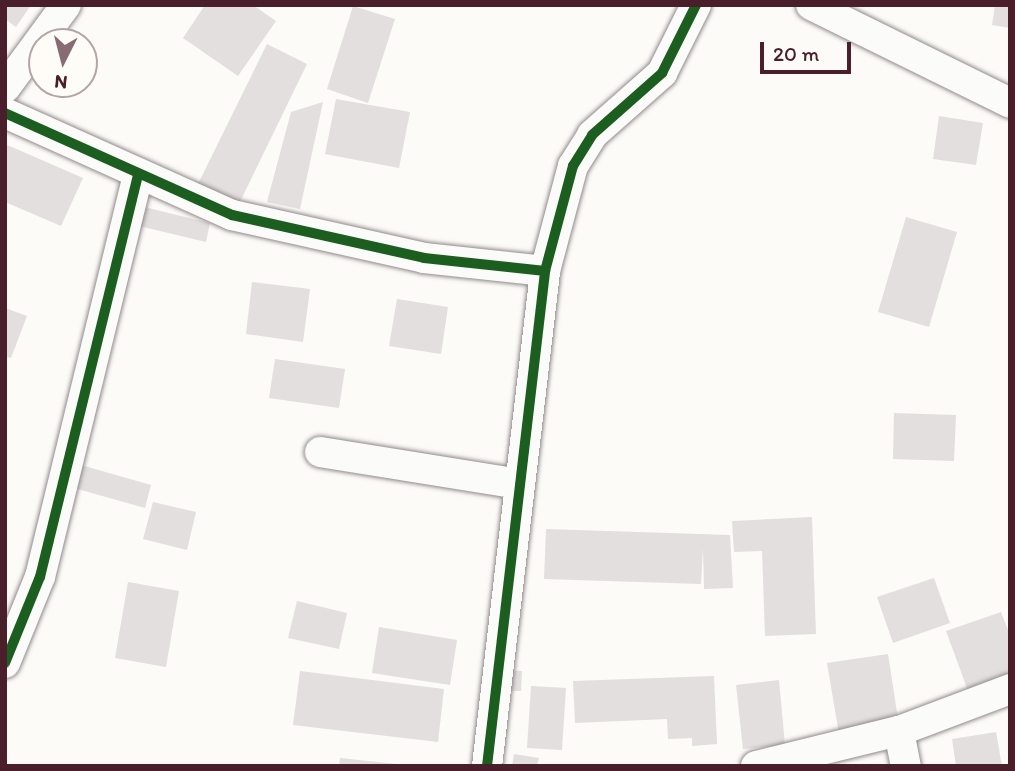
<!DOCTYPE html>
<html>
<head>
<meta charset="utf-8">
<style>
	body { margin:0 }
	#map { position:relative; width:1015px; height:771px; overflow:hidden; background:#fcfbf8; font-family:Itim,sans-serif }
	div>[style] { position:absolute }
	.building>* { inset:0; background:#e2dfde }
	.roads { filter:drop-shadow(0 0 2px #928a8b) drop-shadow(0 0 2px #928a8b) }
	.minor>* { height:30px; margin:-15px; padding:0 15px; transform-origin:15px; border-radius:15px; background:#fbfbf9 }
	.cycleway>* { height:10px; margin:-5px; padding:0 5px; transform-origin:5px; border-radius:5px; background:#1b5e20 }
	span { translate:-50% -50%; white-space:nowrap; text-align:center; line-height:1.15; -webkit-text-stroke:7px #fdfcf7; paint-order:stroke }
	.frame { position:absolute; inset:0; border:7px solid #4a1f2b; pointer-events:none }
	.north { position:absolute; left:28px; top:28px; width:70px; height:70px; box-sizing:border-box; background:#fdfcf7; border:2px solid #b5a4a5; border-radius:50%; rotate:186deg; font-size:19px; font-weight:700; line-height:28px; text-align:center; color:#4a1f2b }
	.north::after { content:''; display:block; margin:auto; width:24px; height:32px; background:#886c73; clip-path:polygon(50% 0,100% 100%,50% 72%,0 100%) }
	.scale { position:absolute; left:760px; top:42px; width:91px; height:32px; box-sizing:border-box; border:4px solid #4a1f2b; border-top:0; padding-left:9px; font-size:21px; line-height:24px; white-space:nowrap; color:#4a1f2b; -webkit-text-stroke:5px #fdfcf7; paint-order:stroke }
</style>
</head>
<body>
<div id="map">
	<div class="building">
		<div style="clip-path:polygon(5px 5px,31px 5px,16px 27px,5px 19px)"></div>
		<div style="clip-path:polygon(205px 5px,253px 5px,276px 21px,238px 76px,183px 38px)"></div>
		<div style="clip-path:polygon(995px 5px,1010px 5px,1010px 28px,992px 25px)"></div>
		<div style="clip-path:polygon(353px 6px,395px 19px,368px 103px,327px 89px)"></div>
		<div style="clip-path:polygon(267px 44px,307px 64px,238px 206px,197px 186px)"></div>
		<div style="clip-path:polygon(336px 99px,410px 112px,399px 168px,325px 154px)"></div>
		<div style="clip-path:polygon(323px 102px,300px 209px,267px 202px,291px 112px)"></div>
		<div style="clip-path:polygon(939px 116px,983px 123px,976px 165px,933px 159px)"></div>
		<div style="clip-path:polygon(5px 144px,83px 178px,61px 226px,5px 202px)"></div>
		<div style="clip-path:polygon(140px 206px,210px 223px,206px 242px,135px 225px)"></div>
		<div style="clip-path:polygon(906px 217px,957px 232px,929px 327px,878px 312px)"></div>
		<div style="clip-path:polygon(252px 282px,310px 289px,303px 342px,246px 334px)"></div>
		<div style="clip-path:polygon(397px 299px,448px 307px,441px 354px,389px 346px)"></div>
		<div style="clip-path:polygon(5px 308px,27px 316px,11px 358px,5px 356px)"></div>
		<div style="clip-path:polygon(275px 359px,345px 369px,339px 408px,269px 398px)"></div>
		<div style="clip-path:polygon(894px 413px,956px 415px,954px 461px,893px 459px)"></div>
		<div style="clip-path:polygon(81px 465px,151px 485px,145px 508px,74px 488px)"></div>
		<div style="clip-path:polygon(153px 502px,196px 512px,187px 550px,143px 539px)"></div>
		<div style="clip-path:polygon(812px 517px,816px 634px,765px 636px,762px 551px,734px 552px,732px 521px)"></div>
		<div style="clip-path:polygon(546px 529px,730px 535px,733px 588px,704px 589px,703px 549px,701px 584px,544px 579px)"></div>
		<div style="clip-path:polygon(934px 578px,950px 623px,893px 643px,877px 597px)"></div>
		<div style="clip-path:polygon(128px 582px,179px 591px,166px 667px,115px 658px)"></div>
		<div style="clip-path:polygon(297px 601px,347px 613px,339px 649px,288px 638px)"></div>
		<div style="clip-path:polygon(1001px 612px,1010px 635px,1010px 676px,968px 691px,946px 631px)"></div>
		<div style="clip-path:polygon(379px 627px,457px 640px,450px 685px,372px 673px)"></div>
		<div style="clip-path:polygon(888px 654px,899px 725px,839px 734px,827px 663px)"></div>
		<div style="clip-path:polygon(502px 670px,522px 671px,521px 691px,501px 691px)"></div>
		<div style="clip-path:polygon(300px 671px,444px 689px,438px 742px,293px 725px)"></div>
		<div style="clip-path:polygon(714px 676px,717px 744px,692px 746px,692px 738px,668px 739px,667px 719px,575px 723px,573px 681px)"></div>
		<div style="clip-path:polygon(779px 680px,785px 745px,743px 749px,736px 685px)"></div>
		<div style="clip-path:polygon(531px 686px,566px 688px,562px 750px,527px 748px)"></div>
		<div style="clip-path:polygon(996px 732px,1002px 766px,956px 766px,952px 739px)"></div>
		<div style="clip-path:polygon(514px 754px,539px 758px,537px 766px,512px 766px)"></div>
		<div style="clip-path:polygon(340px 758px,397px 764px,396px 766px,339px 766px)"></div>
	</div>
	<div class="roads">
		<div class="minor">
			<div style="left:811px;top:5px;width:222px;rotate:26.2deg"></div>
			<div style="left:5px;top:88px;width:103px;rotate:-53.7deg"></div>
			<div style="left:5px;top:113px;width:249px;rotate:24.2deg"></div>
			<div style="left:232px;top:215px;width:197px;rotate:12.6deg"></div>
			<div style="left:424px;top:258px;width:122px;rotate:6.1deg"></div>
			<div style="left:320px;top:452px;width:202px;rotate:9.1deg"></div>
			<div style="left:5px;top:663px;width:93px;rotate:-67.9deg"></div>
			<div style="left:40px;top:577px;width:413px;rotate:-76.3deg"></div>
			<div style="left:899px;top:731px;width:36px;rotate:79deg"></div>
			<div style="left:487px;top:766px;width:498px;rotate:-83.3deg"></div>
			<div style="left:545px;top:271px;width:109px;rotate:-75.1deg"></div>
			<div style="left:573px;top:166px;width:36px;rotate:-58deg"></div>
			<div style="left:592px;top:135px;width:94px;rotate:-41.5deg"></div>
			<div style="left:662px;top:73px;width:76px;rotate:-63.4deg"></div>
			<div style="left:756px;top:766px;width:147px;rotate:-13.8deg"></div>
			<div style="left:899px;top:731px;width:119px;rotate:-20.7deg"></div>
		</div>
	</div>
	<div class="cycleway">
		<div style="left:5px;top:113px;width:249px;rotate:24.2deg"></div>
		<div style="left:232px;top:215px;width:197px;rotate:12.6deg"></div>
		<div style="left:424px;top:258px;width:122px;rotate:6.1deg"></div>
		<div style="left:5px;top:663px;width:93px;rotate:-67.9deg"></div>
		<div style="left:40px;top:577px;width:413px;rotate:-76.3deg"></div>
		<div style="left:487px;top:766px;width:498px;rotate:-83.3deg"></div>
		<div style="left:545px;top:271px;width:109px;rotate:-75.1deg"></div>
		<div style="left:573px;top:166px;width:36px;rotate:-58deg"></div>
		<div style="left:592px;top:135px;width:94px;rotate:-41.5deg"></div>
		<div style="left:662px;top:73px;width:76px;rotate:-63.4deg"></div>
	</div>
	<div class="frame"></div>
	<div class="north">N</div>
	<div class="scale">20 m</div>
</div>
</body>
</html>
